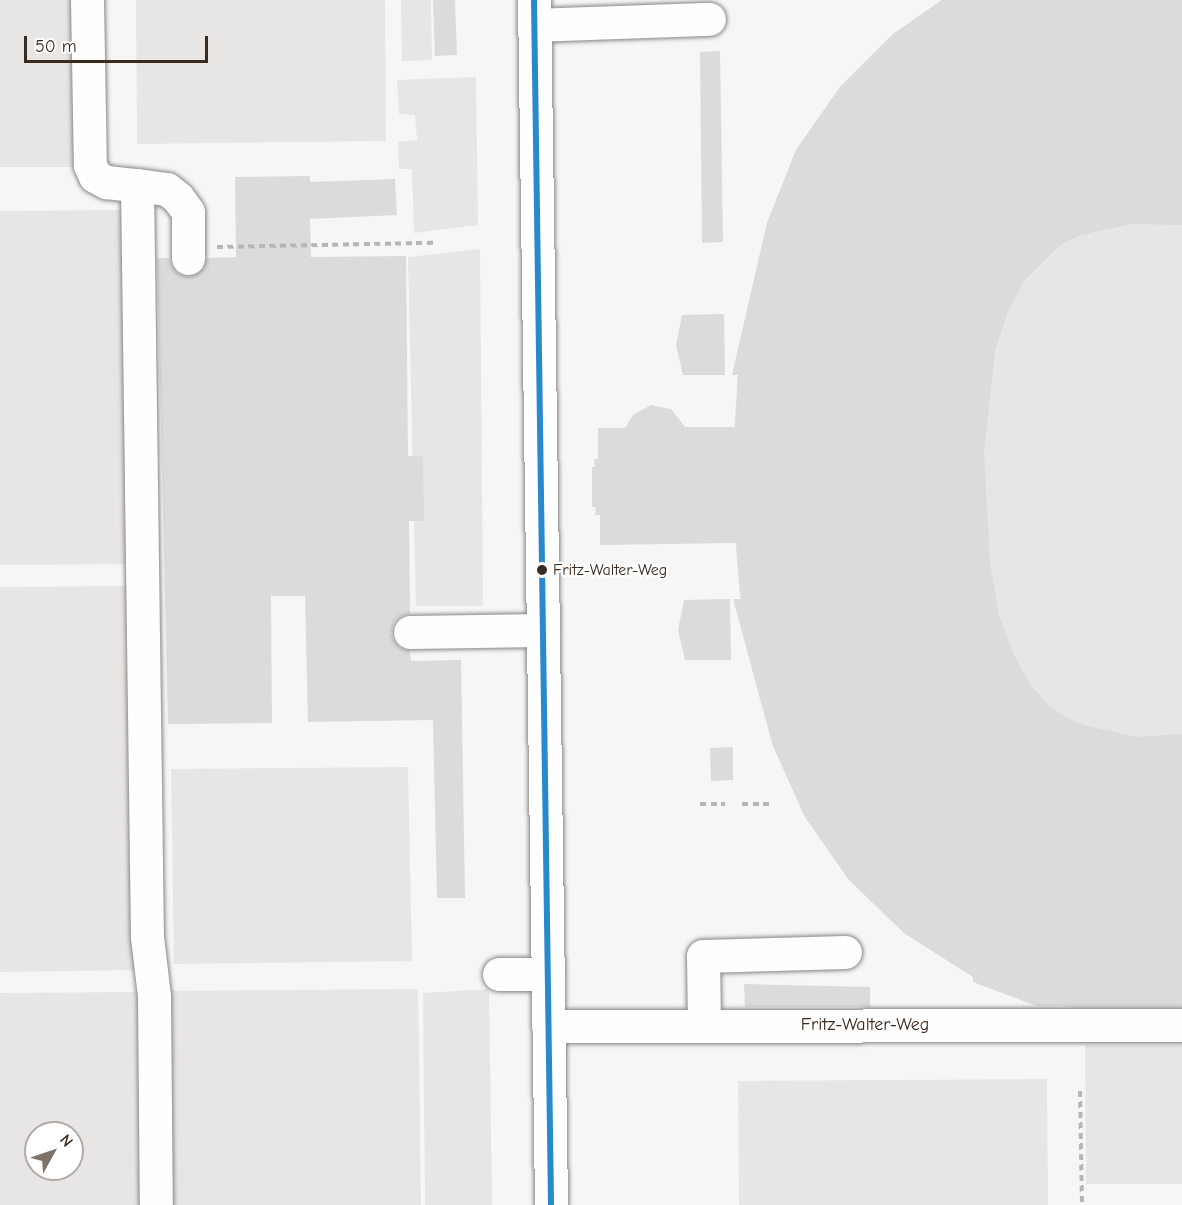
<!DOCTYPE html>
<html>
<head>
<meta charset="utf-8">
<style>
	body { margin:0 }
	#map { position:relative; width:1182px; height:1205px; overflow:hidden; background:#f7f6f6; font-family:"Comic Neue",sans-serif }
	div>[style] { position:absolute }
	.green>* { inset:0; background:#e8e6e4 }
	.building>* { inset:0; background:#dcdada }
	.path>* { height:4px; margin-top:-2px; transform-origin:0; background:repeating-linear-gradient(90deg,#b8b6b5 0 6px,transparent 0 10.5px) }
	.roads { filter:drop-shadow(0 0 2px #8b8784) drop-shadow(0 0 2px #8b8784) }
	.minor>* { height:33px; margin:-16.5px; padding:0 16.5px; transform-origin:16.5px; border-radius:16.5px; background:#fefefe }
	.bus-1>* { height:6px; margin:-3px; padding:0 3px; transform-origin:3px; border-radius:3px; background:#288acc }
	.dots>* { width:16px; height:16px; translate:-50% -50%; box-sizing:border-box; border:3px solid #fff; border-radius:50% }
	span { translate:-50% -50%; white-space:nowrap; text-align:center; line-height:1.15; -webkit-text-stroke:4.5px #fff; paint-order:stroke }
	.bus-label { font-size:16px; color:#3b2a1e }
	.left { translate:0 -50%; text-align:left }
	.street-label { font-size:18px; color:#3b2a1e }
	.north { position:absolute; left:24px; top:1121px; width:60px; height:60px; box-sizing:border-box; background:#fff; border:2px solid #b1aaa5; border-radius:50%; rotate:50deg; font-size:16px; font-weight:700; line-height:24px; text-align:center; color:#3b2a1e }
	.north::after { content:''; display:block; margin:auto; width:21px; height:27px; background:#7d716a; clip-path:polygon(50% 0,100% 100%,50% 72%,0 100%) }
	.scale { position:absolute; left:24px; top:36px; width:184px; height:27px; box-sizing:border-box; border:3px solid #3b2a1e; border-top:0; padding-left:8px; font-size:18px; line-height:21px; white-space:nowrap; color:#3b2a1e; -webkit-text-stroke:4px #fff; paint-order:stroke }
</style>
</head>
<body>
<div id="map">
	<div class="green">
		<div style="clip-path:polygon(0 0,75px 0,79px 167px,0 167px)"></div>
		<div style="clip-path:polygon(136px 0,385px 0,386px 141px,137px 144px)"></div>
		<div style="clip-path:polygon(401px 0,431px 0,432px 60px,402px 61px)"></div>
		<div style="clip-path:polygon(942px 0,1182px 0,1182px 1015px,1117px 1016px,1040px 1002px,968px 974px,904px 933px,849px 880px,805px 817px,773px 746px,753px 674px,740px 598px,734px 523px,733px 448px,738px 372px,750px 297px,767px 223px,796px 150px,840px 87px,893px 34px)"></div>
		<div style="clip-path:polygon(476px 77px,478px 225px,414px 233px,412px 169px,399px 169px,398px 142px,417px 140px,415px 115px,399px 114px,397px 80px)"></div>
		<div style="clip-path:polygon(126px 210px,131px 564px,0 565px,0 211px)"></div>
		<div style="clip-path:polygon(480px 249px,483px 606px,416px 606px,408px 257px)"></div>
		<div style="clip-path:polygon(130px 586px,136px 970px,0 972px,0 587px)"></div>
		<div style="clip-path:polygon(408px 767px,412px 961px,174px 964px,171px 769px)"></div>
		<div style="clip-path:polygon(418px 989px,421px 1205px,171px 1205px,168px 991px)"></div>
		<div style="clip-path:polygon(489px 989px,492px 1205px,425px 1205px,423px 993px)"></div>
		<div style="clip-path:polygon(evenodd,141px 992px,144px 1205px,0 1205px,0 993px,141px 992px,36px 1133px,72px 1133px,72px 1169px,36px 1169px,36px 1133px)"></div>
		<div style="clip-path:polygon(1085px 1045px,1182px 1045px,1182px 1184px,1086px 1184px)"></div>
		<div style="clip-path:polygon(1047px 1079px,1048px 1205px,739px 1205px,738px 1081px)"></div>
	</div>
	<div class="building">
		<div style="clip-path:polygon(433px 0,455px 0,457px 55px,435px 56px)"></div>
		<div style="clip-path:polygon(942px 0,1182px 0,1182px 225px,1131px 224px,1081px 235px,1060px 245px,1024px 281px,1009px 309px,995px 350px,984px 453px,990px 563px,999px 615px,1013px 653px,1028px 681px,1047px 704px,1067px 718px,1087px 726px,1137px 737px,1182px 734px,1182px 1006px,1037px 1006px,973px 982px,973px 977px,904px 933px,849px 880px,805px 817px,773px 746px,733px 599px,741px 599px,736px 543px,600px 545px,600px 515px,595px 515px,596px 507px,592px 507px,592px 467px,595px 467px,594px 459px,598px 459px,598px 428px,625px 428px,633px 415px,651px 405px,671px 409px,685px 427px,735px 427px,738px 375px,732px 375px,767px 223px,796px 150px,840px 87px,893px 34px)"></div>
		<div style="clip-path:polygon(720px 51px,723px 242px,702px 243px,700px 52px)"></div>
		<div style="clip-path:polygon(310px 176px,310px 182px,395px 179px,397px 215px,310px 219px,311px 257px,406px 256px,408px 456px,423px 456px,424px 521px,409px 521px,410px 613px,401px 616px,394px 622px,391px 633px,394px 641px,400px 648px,410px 651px,411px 661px,461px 660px,465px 898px,437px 898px,433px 720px,308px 722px,305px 596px,271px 596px,272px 723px,168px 724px,157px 258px,169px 258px,172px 267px,178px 274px,189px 277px,197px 274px,204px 268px,207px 258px,236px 257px,235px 177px)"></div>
		<div style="clip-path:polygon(724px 314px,725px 375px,683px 375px,676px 345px,682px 315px)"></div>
		<div style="clip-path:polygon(730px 599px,731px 660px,685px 660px,678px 630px,684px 600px)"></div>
		<div style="clip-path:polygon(733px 747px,733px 780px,711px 781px,710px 748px)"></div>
		<div style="clip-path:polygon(744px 984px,870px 987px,870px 1007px,745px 1007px)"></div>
	</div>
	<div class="path">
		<div style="left:217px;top:247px;width:217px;rotate:-1.1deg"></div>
		<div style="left:700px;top:804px;width:25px"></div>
		<div style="left:742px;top:804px;width:30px"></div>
		<div style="left:1080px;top:1091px;width:114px;rotate:89deg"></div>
	</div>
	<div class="roads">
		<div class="minor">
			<div style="left:87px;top:0;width:165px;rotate:89deg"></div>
			<div style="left:90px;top:165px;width:12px;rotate:66deg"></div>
			<div style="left:95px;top:176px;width:13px;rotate:29deg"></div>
			<div style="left:106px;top:182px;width:31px;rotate:6deg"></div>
			<div style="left:137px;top:185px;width:752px;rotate:89.24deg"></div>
			<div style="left:147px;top:937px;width:59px;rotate:83.2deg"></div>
			<div style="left:154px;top:996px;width:209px;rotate:89.5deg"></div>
			<div style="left:534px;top:0;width:1205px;rotate:89.19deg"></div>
			<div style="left:534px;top:25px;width:175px;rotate:-2deg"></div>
			<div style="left:137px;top:185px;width:30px;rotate:8deg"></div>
			<div style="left:167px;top:189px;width:14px;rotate:39deg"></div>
			<div style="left:178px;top:198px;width:17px;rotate:54deg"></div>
			<div style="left:188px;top:212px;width:46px;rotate:90deg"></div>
			<div style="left:410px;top:632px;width:133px;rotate:-0.9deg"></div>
			<div style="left:499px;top:974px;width:49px"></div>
			<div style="left:548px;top:1026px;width:634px;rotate:-0.09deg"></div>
			<div style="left:704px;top:1026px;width:70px;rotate:-90.8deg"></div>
			<div style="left:703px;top:956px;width:142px;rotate:-1.6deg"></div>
		</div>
	</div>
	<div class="bus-1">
		<div style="left:534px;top:0;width:1205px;rotate:89.19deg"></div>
	</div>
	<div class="dots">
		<div style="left:542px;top:570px;background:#3b2a1e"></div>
	</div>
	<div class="bus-label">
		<span class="left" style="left:553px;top:570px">Fritz-Walter-Weg</span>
	</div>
	<div class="street-label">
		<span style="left:865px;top:1025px">Fritz-Walter-Weg</span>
	</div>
	<div class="north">N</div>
	<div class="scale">50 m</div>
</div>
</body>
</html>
